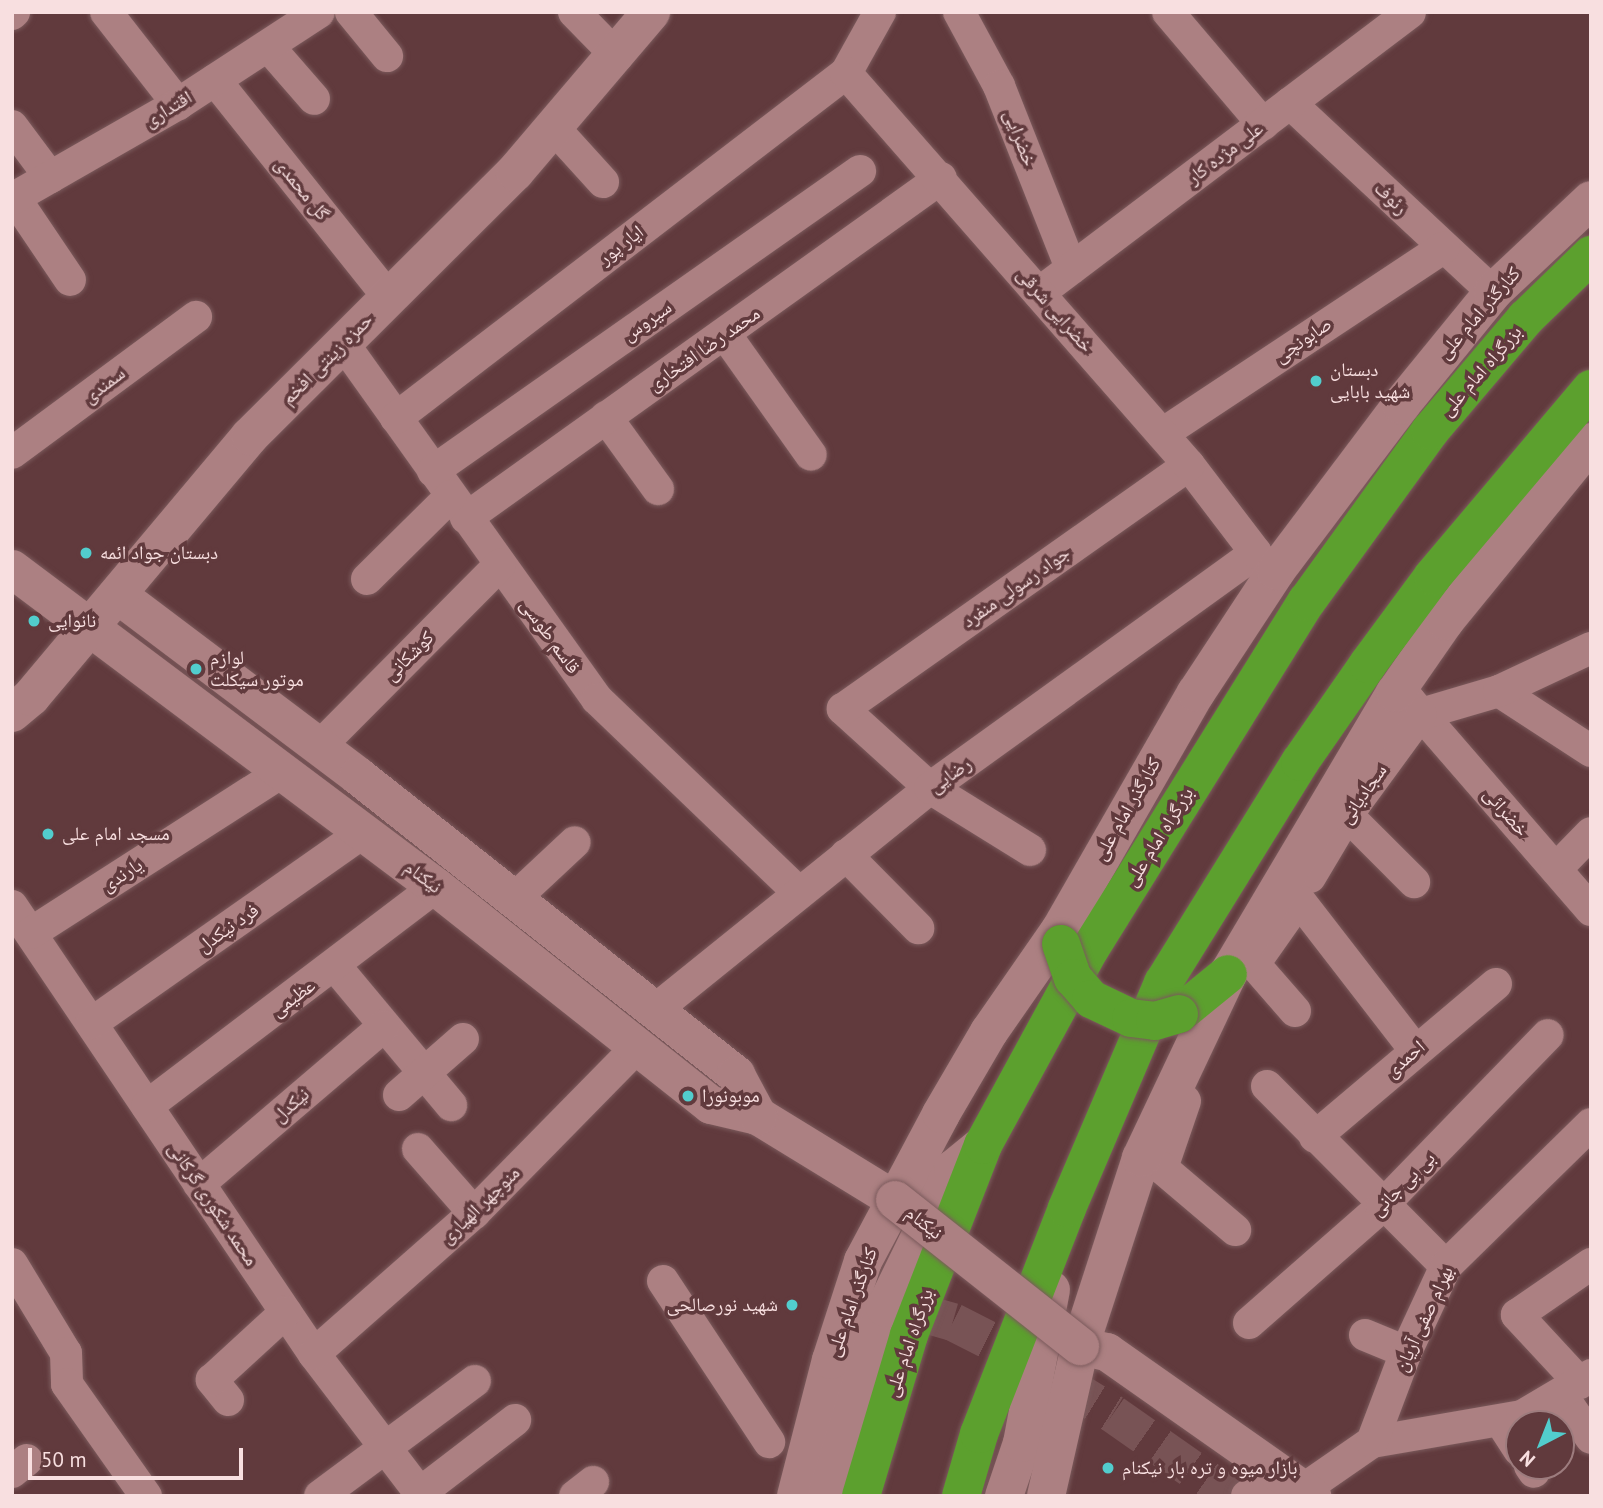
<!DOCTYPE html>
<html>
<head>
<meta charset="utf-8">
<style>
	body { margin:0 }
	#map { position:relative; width:1603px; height:1508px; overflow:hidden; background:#613a3d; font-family:"PT Sans","Noto Naskh Arabic",sans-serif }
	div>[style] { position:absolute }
	.primary-tunnel>* { height:38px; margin-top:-19px; transform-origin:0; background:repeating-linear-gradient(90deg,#785355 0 38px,transparent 0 57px) }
	.roads { filter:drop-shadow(0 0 2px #7b5a5c) drop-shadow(0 0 2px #7b5a5c) }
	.street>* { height:32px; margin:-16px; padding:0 16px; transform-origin:16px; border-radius:16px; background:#ac8082 }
	.secondary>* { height:38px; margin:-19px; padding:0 19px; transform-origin:19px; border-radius:19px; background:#ac8082 }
	.highway>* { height:38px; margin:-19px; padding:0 19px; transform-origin:19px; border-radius:19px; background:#5ca02e }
	.bridges { filter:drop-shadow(0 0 2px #7b5a5c) drop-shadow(0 0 2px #7b5a5c) }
	.secondary-bridge>* { height:38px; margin:-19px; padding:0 19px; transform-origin:19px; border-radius:19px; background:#ac8082 }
	.highway-bridge>* { height:38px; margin:-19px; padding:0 19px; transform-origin:19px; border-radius:19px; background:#5ca02e }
	.dots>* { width:19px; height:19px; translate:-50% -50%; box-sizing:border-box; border:4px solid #613a3d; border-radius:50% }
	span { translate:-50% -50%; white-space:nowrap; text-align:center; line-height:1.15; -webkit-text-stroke:7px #613a3d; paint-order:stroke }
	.street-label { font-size:19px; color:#f8dfe0 }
	.poi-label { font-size:19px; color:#f8dfe0 }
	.left { translate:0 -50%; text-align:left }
	.right { translate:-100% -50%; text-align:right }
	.frame { position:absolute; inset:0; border:14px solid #f8dfe0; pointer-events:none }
	.north { position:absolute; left:1505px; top:1410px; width:70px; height:70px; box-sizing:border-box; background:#613a3d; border:2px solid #9d7c7e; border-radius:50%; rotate:222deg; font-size:19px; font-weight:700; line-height:28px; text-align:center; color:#f8dfe0 }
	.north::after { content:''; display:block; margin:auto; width:24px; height:32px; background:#52cdcd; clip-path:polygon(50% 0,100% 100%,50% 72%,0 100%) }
	.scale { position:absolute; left:28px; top:1448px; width:215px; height:32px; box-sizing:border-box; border:4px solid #f8dfe0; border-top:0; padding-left:9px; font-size:21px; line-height:24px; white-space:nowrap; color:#f8dfe0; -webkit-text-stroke:5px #613a3d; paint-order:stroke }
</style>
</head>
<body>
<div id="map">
	<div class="primary-tunnel">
		<div style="left:886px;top:1323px;width:36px;rotate:-16deg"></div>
		<div style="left:921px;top:1313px;width:33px;rotate:16deg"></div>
		<div style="left:953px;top:1322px;width:68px;rotate:26.9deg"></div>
		<div style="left:1014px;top:1353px;width:116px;rotate:31.6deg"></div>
		<div style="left:1113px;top:1414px;width:143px;rotate:35deg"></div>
	</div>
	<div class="roads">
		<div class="street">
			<div style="left:106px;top:12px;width:117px;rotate:52deg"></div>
			<div style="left:351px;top:12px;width:57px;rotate:50.7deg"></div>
			<div style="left:574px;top:12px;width:62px;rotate:45.7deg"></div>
			<div style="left:959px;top:12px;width:84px;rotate:61.6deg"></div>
			<div style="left:999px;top:86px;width:196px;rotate:68.4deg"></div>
			<div style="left:1168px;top:12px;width:147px;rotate:49.7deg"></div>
			<div style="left:12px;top:14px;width:3px;rotate:-45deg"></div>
			<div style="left:268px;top:46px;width:70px;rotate:49deg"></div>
			<div style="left:215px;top:80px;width:279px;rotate:51.4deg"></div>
			<div style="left:1290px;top:103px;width:277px;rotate:43deg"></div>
			<div style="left:12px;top:126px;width:64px;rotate:53.3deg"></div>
			<div style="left:554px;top:128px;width:73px;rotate:47.8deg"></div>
			<div style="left:14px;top:197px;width:100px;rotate:56deg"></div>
			<div style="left:12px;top:199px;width:191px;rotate:-29.8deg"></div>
			<div style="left:178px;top:104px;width:168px;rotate:-33.1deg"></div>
			<div style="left:1039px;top:293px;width:465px;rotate:-37.1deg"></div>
			<div style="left:725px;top:334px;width:148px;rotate:54.6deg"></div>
			<div style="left:343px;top:343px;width:437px;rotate:54.5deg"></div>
			<div style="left:597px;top:699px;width:280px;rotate:43.8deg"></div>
			<div style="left:606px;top:417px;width:89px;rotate:54.2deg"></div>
			<div style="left:396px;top:418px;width:567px;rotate:-37.48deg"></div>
			<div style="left:846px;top:73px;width:70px;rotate:-60.9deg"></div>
			<div style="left:1162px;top:434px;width:338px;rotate:-33.5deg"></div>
			<div style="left:12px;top:453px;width:229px;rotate:-36.5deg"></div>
			<div style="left:433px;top:471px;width:522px;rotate:-35.09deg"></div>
			<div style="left:466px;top:518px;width:584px;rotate:-35.59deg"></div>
			<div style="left:367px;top:579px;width:118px;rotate:-44.7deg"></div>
			<div style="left:1499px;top:691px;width:110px;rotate:33.1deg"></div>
			<div style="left:1395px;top:693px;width:16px;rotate:27deg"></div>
			<div style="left:1409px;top:700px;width:278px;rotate:49.1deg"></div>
			<div style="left:1421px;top:714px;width:81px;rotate:-16.4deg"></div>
			<div style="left:1499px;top:691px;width:102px;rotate:-25.1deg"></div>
			<div style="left:319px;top:747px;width:257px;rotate:-45.2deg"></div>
			<div style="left:1347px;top:815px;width:95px;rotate:45deg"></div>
			<div style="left:1030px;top:850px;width:118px;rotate:-148.2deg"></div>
			<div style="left:930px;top:788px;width:118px;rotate:-137.8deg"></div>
			<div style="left:843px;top:709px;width:423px;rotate:-35.2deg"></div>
			<div style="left:846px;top:855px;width:103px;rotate:45.4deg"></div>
			<div style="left:1556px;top:869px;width:50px;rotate:-45.8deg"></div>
			<div style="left:1310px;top:877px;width:72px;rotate:-59.2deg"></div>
			<div style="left:1347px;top:815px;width:125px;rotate:-53.8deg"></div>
			<div style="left:514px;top:899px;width:83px;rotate:-43.1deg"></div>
			<div style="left:12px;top:906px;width:540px;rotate:56.02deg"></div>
			<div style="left:314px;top:1354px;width:178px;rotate:52.7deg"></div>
			<div style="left:31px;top:933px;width:300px;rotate:-32.7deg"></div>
			<div style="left:336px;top:967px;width:180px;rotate:50.2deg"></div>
			<div style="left:655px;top:1010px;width:353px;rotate:-38.9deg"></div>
			<div style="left:930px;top:788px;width:402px;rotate:-35.8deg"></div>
			<div style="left:1256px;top:553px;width:111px;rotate:-127.3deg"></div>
			<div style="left:1189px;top:465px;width:521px;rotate:-131.19deg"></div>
			<div style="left:1295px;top:1011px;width:62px;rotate:-131.1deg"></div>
			<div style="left:1254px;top:964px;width:78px;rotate:-54.9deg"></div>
			<div style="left:1299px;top:900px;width:190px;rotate:52.3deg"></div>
			<div style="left:92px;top:1023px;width:332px;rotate:-35.1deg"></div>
			<div style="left:1267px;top:1086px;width:254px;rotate:45.2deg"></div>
			<div style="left:399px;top:1095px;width:85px;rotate:-41.2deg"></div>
			<div style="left:1185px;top:1101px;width:71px;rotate:108.9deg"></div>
			<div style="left:1162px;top:1168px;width:96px;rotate:40.3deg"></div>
			<div style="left:147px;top:1106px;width:363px;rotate:-37.2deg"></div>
			<div style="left:1315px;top:1137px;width:237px;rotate:-40.2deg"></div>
			<div style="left:418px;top:1149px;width:85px;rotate:48.8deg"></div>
			<div style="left:199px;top:1184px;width:243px;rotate:-40.5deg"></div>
			<div style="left:12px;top:1264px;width:104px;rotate:58.8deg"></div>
			<div style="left:66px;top:1353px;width:31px;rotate:88deg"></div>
			<div style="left:67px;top:1384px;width:137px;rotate:54.8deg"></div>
			<div style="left:663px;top:1281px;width:193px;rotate:56.6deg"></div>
			<div style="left:1249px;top:1323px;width:177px;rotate:-41.3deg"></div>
			<div style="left:1382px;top:1206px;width:238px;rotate:-45.9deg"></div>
			<div style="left:1365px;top:1335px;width:44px;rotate:22.5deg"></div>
			<div style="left:314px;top:1354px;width:213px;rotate:-41.4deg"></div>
			<div style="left:474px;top:1213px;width:233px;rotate:-45.5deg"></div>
			<div style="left:1580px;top:1383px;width:93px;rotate:-132.8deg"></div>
			<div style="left:1517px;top:1315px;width:90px;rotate:-34.6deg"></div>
			<div style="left:1561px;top:1394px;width:53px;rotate:55.7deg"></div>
			<div style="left:228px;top:1400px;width:26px;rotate:-129deg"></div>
			<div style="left:212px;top:1380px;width:100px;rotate:-42.6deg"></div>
			<div style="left:1501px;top:1422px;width:33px;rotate:57deg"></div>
			<div style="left:1372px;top:1442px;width:152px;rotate:-9.8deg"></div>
			<div style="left:1522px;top:1416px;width:80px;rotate:-30.7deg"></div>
			<div style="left:1530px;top:1466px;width:7px;rotate:56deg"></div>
			<div style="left:12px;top:1472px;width:19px;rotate:-39deg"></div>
			<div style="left:1304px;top:1489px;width:83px;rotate:-34.7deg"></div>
			<div style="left:1372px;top:1442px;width:96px;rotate:-69.3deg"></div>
			<div style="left:1406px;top:1352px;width:95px;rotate:-65.1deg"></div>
			<div style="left:1446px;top:1266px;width:203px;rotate:-44.4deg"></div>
			<div style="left:420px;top:1493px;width:120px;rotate:-37.5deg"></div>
			<div style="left:320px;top:1496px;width:193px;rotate:-36.6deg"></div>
			<div style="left:575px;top:1496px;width:23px;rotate:-38deg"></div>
			<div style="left:1247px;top:1496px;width:27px;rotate:-33deg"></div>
		</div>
		<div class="secondary">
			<div style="left:12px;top:569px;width:530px;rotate:36.87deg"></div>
			<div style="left:436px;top:887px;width:351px;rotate:38.4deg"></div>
			<div style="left:711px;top:1105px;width:48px;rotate:13.2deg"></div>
			<div style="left:758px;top:1116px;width:161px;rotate:31.5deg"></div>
			<div style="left:118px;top:595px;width:301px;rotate:37deg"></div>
			<div style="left:358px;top:776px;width:482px;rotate:38.3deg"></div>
			<div style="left:736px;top:1075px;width:47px;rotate:61.8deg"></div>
			<div style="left:12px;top:713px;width:25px;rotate:-40deg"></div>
			<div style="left:31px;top:697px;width:341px;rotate:-50deg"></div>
			<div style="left:250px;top:436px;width:374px;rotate:-44.9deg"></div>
			<div style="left:515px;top:172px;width:210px;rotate:-49.6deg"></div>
			<div style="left:1080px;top:1346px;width:28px;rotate:13deg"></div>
			<div style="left:1107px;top:1352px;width:251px;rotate:35.1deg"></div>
			<div style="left:796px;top:1496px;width:140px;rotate:-75.6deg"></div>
			<div style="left:831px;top:1360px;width:104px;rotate:-72.1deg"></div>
			<div style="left:863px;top:1261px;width:166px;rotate:-62deg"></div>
			<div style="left:941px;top:1114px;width:95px;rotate:-59.7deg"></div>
			<div style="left:989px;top:1032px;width:124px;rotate:-55.2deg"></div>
			<div style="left:1060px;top:930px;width:273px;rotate:-60.2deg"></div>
			<div style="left:1196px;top:693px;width:146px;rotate:-56.7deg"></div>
			<div style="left:1276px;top:571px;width:208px;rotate:-53deg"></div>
			<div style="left:1401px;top:405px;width:146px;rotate:-50.8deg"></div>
			<div style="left:1493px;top:292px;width:134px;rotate:-43.2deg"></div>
			<div style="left:827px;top:1496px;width:197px;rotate:-72.9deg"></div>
			<div style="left:885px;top:1308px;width:155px;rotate:-63.9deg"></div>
			<div style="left:953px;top:1169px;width:38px;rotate:-39deg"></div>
			<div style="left:1004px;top:1496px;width:56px;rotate:-71.2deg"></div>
			<div style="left:1022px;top:1443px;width:156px;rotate:-79.3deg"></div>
			<div style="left:1046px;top:1496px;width:154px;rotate:-77.2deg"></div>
			<div style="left:1080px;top:1346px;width:198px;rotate:-72deg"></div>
			<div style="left:1141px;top:1158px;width:204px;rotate:-64.7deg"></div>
			<div style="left:1228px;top:974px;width:327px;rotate:-59.3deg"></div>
			<div style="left:1395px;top:693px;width:88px;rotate:-55.2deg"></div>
			<div style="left:1445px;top:621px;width:231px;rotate:-50.8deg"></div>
		</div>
		<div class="highway">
			<div style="left:1179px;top:1014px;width:63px;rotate:-39.2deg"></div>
			<div style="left:861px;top:1496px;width:168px;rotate:-73.4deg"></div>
			<div style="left:909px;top:1335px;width:204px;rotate:-68.7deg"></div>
			<div style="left:983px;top:1145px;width:223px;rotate:-61.4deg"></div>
			<div style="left:1090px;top:949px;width:410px;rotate:-58.1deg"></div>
			<div style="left:1307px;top:601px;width:210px;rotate:-54.1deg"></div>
			<div style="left:1430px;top:431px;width:148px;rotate:-49.7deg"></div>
			<div style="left:1526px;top:318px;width:91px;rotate:-44.1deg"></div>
			<div style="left:961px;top:1496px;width:65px;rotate:-73.8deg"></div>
			<div style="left:979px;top:1434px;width:243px;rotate:-68.7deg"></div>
			<div style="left:1067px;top:1208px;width:245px;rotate:-66.9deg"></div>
			<div style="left:1163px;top:983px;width:260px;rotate:-58.2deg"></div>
			<div style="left:1300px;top:762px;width:119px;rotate:-55.2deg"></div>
			<div style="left:1368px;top:664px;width:109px;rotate:-53.5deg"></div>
			<div style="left:1433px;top:576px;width:245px;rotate:-49.8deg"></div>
		</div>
	</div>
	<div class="bridges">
		<div class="secondary-bridge">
			<div style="left:895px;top:1200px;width:236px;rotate:38.3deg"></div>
		</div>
		<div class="highway-bridge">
			<div style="left:1061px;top:944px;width:36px;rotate:71deg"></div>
			<div style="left:1073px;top:978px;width:28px;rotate:49deg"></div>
			<div style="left:1091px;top:999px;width:44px;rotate:25.4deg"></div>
			<div style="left:1131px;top:1018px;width:24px;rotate:7deg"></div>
			<div style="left:1155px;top:1021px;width:25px;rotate:-16deg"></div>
		</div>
	</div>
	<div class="dots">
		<div style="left:1316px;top:381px;background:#52cdcd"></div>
		<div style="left:86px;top:553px;background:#52cdcd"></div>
		<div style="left:34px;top:621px;background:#52cdcd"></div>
		<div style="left:196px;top:669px;background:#52cdcd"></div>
		<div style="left:48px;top:834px;background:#52cdcd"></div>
		<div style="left:688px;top:1096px;background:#52cdcd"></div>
		<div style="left:792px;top:1305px;background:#52cdcd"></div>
		<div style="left:1108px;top:1468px;background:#52cdcd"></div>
	</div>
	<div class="street-label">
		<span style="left:168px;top:109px;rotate:-31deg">اقتداری</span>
		<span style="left:1020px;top:138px;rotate:69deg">خضرایی</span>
		<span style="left:1225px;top:153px;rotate:-37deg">علی مژده کار</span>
		<span style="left:302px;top:189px;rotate:51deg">گل محمدی</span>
		<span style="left:1391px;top:198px;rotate:43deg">رئوف</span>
		<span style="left:621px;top:245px;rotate:-38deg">ایار پور</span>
		<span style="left:1055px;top:310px;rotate:49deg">خضرایی شرقی</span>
		<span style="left:1479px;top:313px;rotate:-49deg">کنارگذر امام علی</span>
		<span style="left:647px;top:321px;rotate:-35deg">سیروس</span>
		<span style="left:1303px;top:340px;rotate:-34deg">صابونچی</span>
		<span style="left:704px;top:349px;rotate:-35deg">محمد رضا افتخاری</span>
		<span style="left:327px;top:359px;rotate:-45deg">حمزه زینتی افخم</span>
		<span style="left:1481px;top:371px;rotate:-49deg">بزرگراه امام علی</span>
		<span style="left:104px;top:385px;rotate:-37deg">سمندی</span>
		<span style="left:1016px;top:587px;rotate:-35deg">جواد رسولی منفرد</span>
		<span style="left:550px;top:636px;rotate:54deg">قاسم طوسی</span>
		<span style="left:409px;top:656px;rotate:-45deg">کوشکانی</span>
		<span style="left:950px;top:775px;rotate:-36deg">رضایی</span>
		<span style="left:1363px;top:794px;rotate:-55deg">سجادیانی</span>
		<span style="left:1127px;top:809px;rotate:-60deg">کنارگذر امام علی</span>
		<span style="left:1506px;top:812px;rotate:49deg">خضرائی</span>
		<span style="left:1159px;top:837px;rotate:-58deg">بزرگراه امام علی</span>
		<span style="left:122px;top:875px;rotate:-33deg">یارندی</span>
		<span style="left:423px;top:877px;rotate:37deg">نیکنام</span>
		<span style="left:228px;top:928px;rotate:-35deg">فرد نیکدل</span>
		<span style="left:293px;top:998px;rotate:-36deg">عظیمی</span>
		<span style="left:1405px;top:1059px;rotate:-41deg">احمدی</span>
		<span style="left:291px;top:1105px;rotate:-41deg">نیکدل</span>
		<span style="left:1403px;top:1184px;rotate:-45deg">بی بی جانی</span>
		<span style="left:213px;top:1204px;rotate:56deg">محمد شکوری گرکانی</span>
		<span style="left:480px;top:1205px;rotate:-44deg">منوچهر الهیاری</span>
		<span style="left:924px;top:1223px;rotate:38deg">نیکنام</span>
		<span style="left:852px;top:1302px;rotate:-70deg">کنارگذر امام علی</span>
		<span style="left:1424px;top:1319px;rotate:-65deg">بهرام صفی آریان</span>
		<span style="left:909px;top:1343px;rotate:-71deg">بزرگراه امام علی</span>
	</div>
	<div class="poi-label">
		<span class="left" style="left:1330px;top:381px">دبستان<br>شهید بابایی</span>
		<span class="left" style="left:100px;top:553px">دبستان جواد ائمه</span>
		<span class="left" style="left:48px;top:621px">نانوایی</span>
		<span class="left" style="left:210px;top:669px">لوازم<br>موتور سیکلت</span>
		<span class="left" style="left:62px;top:834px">مسجد امام علی</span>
		<span class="left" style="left:702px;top:1096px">موبونورا</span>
		<span class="right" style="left:778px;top:1305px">شهید نورصالحی</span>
		<span class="left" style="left:1122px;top:1468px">بازار میوه و تره بار نیکنام</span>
	</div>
	<div class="frame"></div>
	<div class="north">N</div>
	<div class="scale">50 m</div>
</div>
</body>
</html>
